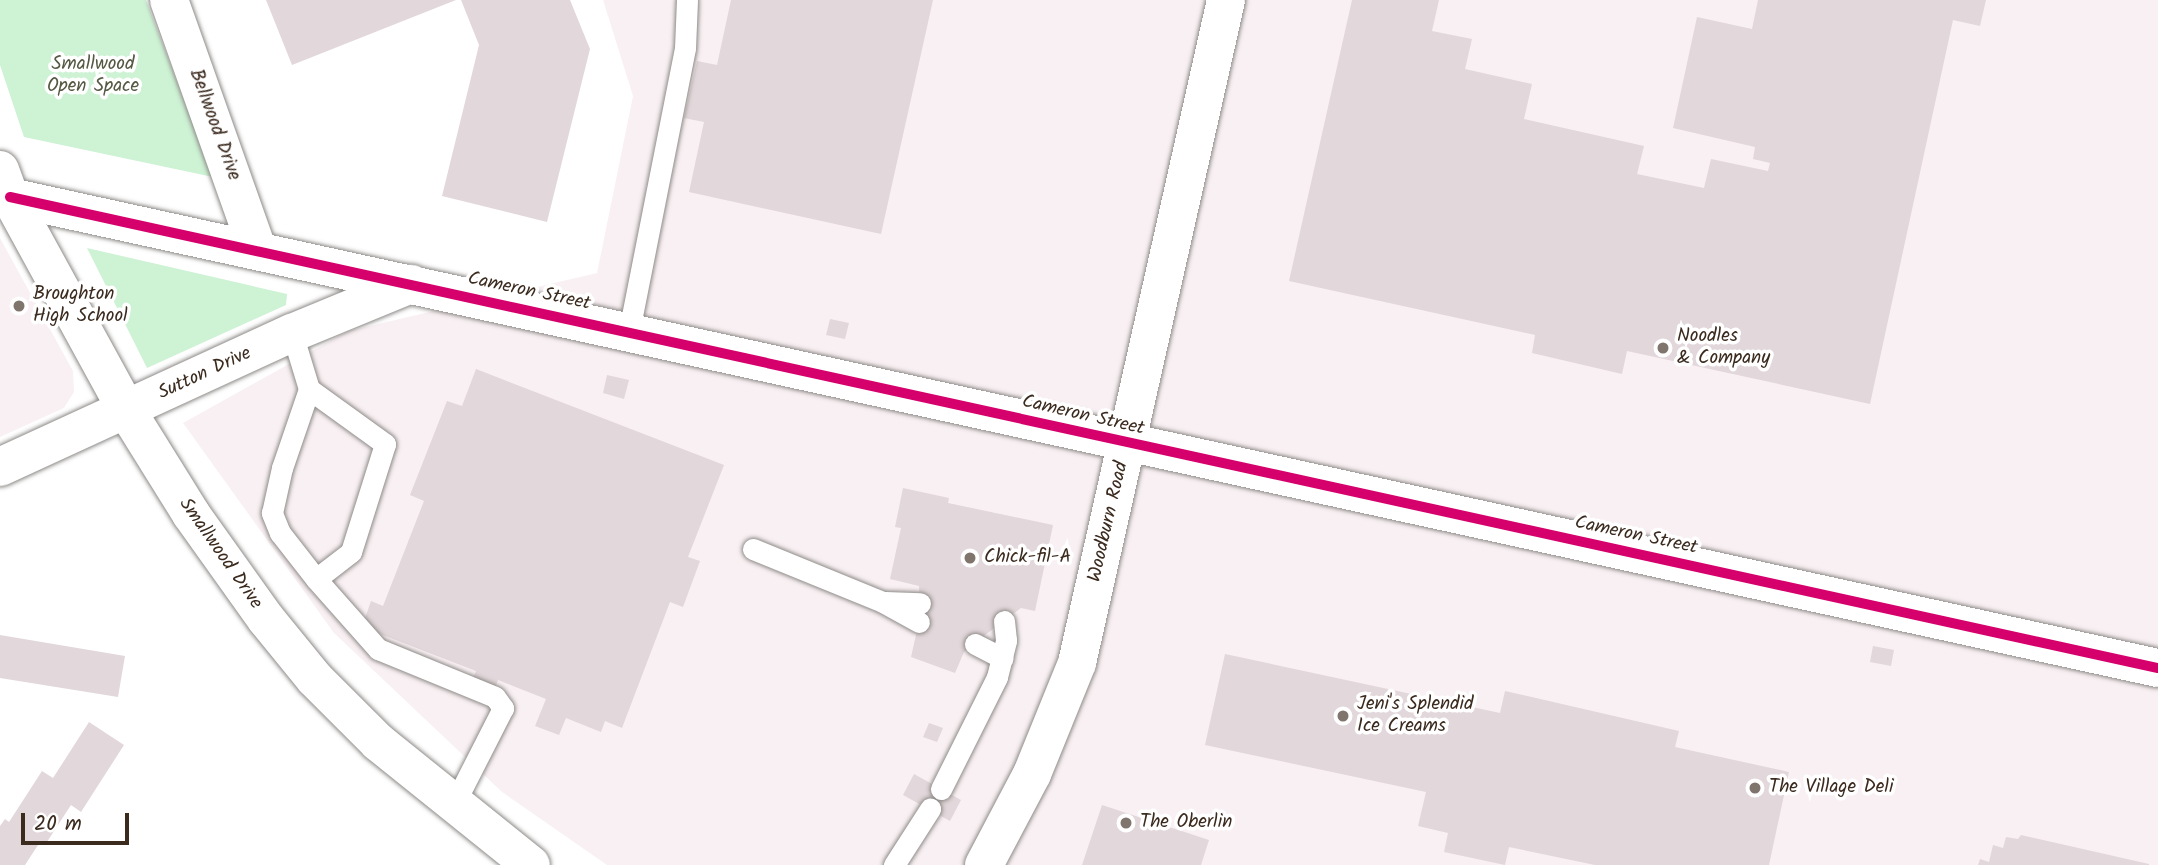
<!DOCTYPE html>
<html>
<head>
<meta charset="utf-8">
<style>
	body { margin:0 }
	#map { position:relative; width:2158px; height:865px; overflow:hidden; background:#fff; font-family:Kalam,sans-serif }
	div>[style] { position:absolute }
	.built>* { inset:0; background:#f9f0f3 }
	.green>* { inset:0; background:#cdf2d4 }
	.building>* { inset:0; background:#e2d7da }
	.roads { filter:drop-shadow(0 0 2px #8e8b88) drop-shadow(0 0 2px #8e8b88) }
	.service>* { height:21px; margin:-10.5px; padding:0 10.5px; transform-origin:10.5px; border-radius:10.5px; background:#fff }
	.minor>* { height:38px; margin:-19px; padding:0 19px; transform-origin:19px; border-radius:19px; background:#fff }
	.tertiary>* { height:38px; margin:-19px; padding:0 19px; transform-origin:19px; border-radius:19px; background:#fff }
	.cycleway>* { height:10px; margin:-5px; padding:0 5px; transform-origin:5px; border-radius:5px; background:#d6006c }
	.dots>* { width:19px; height:19px; translate:-50% -50%; box-sizing:border-box; border:4px solid #fff; border-radius:50% }
	span { translate:-50% -50%; white-space:nowrap; text-align:center; line-height:1.15; -webkit-text-stroke:7px #fff; paint-order:stroke }
	.park-label { font-size:19px; color:#555943 }
	.street-label { font-size:19px; color:#3b2a1e }
	.poi-label { font-size:19px; color:#3b2a1e }
	.left { translate:0 -50%; text-align:left }
	.scale { position:absolute; left:21px; top:813px; width:108px; height:32px; box-sizing:border-box; border:4px solid #3b2a1e; border-top:0; padding-left:9px; font-size:21px; line-height:24px; white-space:nowrap; color:#3b2a1e; -webkit-text-stroke:5px #fff; paint-order:stroke }
</style>
</head>
<body>
<div id="map">
	<div class="built">
		<div style="clip-path:polygon(603px 0,2158px 0,2158px 865px,607px 865px,502px 792px,334px 633px,183px 423px,348px 331px,597px 273px,633px 96px)"></div>
		<div style="clip-path:polygon(0 238px,73px 371px,74px 392px,64px 408px,0 437px)"></div>
	</div>
	<div class="green">
		<div style="clip-path:polygon(0 0,146px 0,213px 177px,24px 137px,0 65px)"></div>
		<div style="clip-path:polygon(87px 248px,287px 294px,286px 305px,147px 368px)"></div>
	</div>
	<div class="building">
		<div style="clip-path:polygon(266px 0,456px 0,292px 65px)"></div>
		<div style="clip-path:polygon(461px 0,570px 0,590px 49px,547px 222px,442px 196px,479px 45px)"></div>
		<div style="clip-path:polygon(731px 0,933px 0,881px 234px,689px 192px,704px 122px,684px 118px,697px 61px,717px 65px)"></div>
		<div style="clip-path:polygon(1352px 0,1439px 0,1432px 31px,1472px 39px,1465px 69px,1532px 84px,1524px 119px,1644px 146px,1637px 174px,1704px 188px,1711px 159px,1768px 171px,1770px 163px,1753px 159px,1755px 147px,1673px 128px,1697px 17px,1752px 29px,1758px 0,1986px 0,1980px 26px,1953px 20px,1870px 404px,1627px 351px,1622px 374px,1532px 353px,1535px 335px,1289px 281px)"></div>
		<div style="clip-path:polygon(830px 319px,849px 323px,845px 339px,826px 335px)"></div>
		<div style="clip-path:polygon(476px 369px,724px 465px,688px 557px,700px 561px,683px 607px,670px 602px,622px 728px,605px 721px,601px 732px,566px 718px,559px 735px,535px 726px,546px 699px,498px 680px,489px 704px,466px 696px,476px 671px,362px 627px,371px 601px,383px 606px,424px 501px,410px 495px,447px 401px,462px 406px)"></div>
		<div style="clip-path:polygon(607px 375px,629px 380px,624px 399px,603px 393px)"></div>
		<div style="clip-path:polygon(903px 488px,949px 498px,948px 503px,1053px 525px,1035px 611px,1021px 608px,981px 638px,964px 652px,955px 673px,911px 657px,920px 617px,919px 586px,890px 579px,901px 528px,895px 527px)"></div>
		<div style="clip-path:polygon(0 635px,125px 656px,118px 697px,0 678px)"></div>
		<div style="clip-path:polygon(1873px 646px,1894px 650px,1891px 666px,1870px 662px)"></div>
		<div style="clip-path:polygon(1225px 654px,1500px 713px,1505px 691px,1679px 731px,1675px 747px,1789px 772px,1769px 865px,1595px 865px,1509px 847px,1505px 865px,1444px 852px,1448px 833px,1418px 826px,1426px 792px,1205px 745px)"></div>
		<div style="clip-path:polygon(89px 722px,124px 745px,81px 812px,71px 805px,45px 845px,40px 842px,25px 865px,0 865px,0 826px,5px 819px,9px 822px,42px 771px,53px 778px)"></div>
		<div style="clip-path:polygon(929px 723px,943px 728px,937px 742px,923px 737px)"></div>
		<div style="clip-path:polygon(914px 774px,961px 800px,950px 821px,903px 795px)"></div>
		<div style="clip-path:polygon(1102px 805px,1209px 840px,1201px 865px,1082px 865px)"></div>
		<div style="clip-path:polygon(2021px 835px,2149px 864px,2149px 865px,1978px 865px,1980px 859px,1989px 862px,1993px 845px,2003px 848px,2006px 837px,2018px 839px)"></div>
	</div>
	<div class="roads">
		<div class="service">
			<div style="left:629px;top:331px;width:288px;rotate:-78.8deg"></div>
			<div style="left:685px;top:48px;width:48px;rotate:-87.6deg"></div>
			<div style="left:292px;top:333px;width:59px;rotate:73.1deg"></div>
			<div style="left:309px;top:389px;width:94px;rotate:35.9deg"></div>
			<div style="left:385px;top:444px;width:113px;rotate:107.5deg"></div>
			<div style="left:351px;top:552px;width:44px;rotate:142.4deg"></div>
			<div style="left:316px;top:579px;width:58px;rotate:-128deg"></div>
			<div style="left:280px;top:533px;width:22px;rotate:-112deg"></div>
			<div style="left:272px;top:513px;width:46px;rotate:-77.5deg"></div>
			<div style="left:282px;top:468px;width:83px;rotate:-71.1deg"></div>
			<div style="left:753px;top:549px;width:140px;rotate:22.2deg"></div>
			<div style="left:883px;top:602px;width:41px;rotate:29.1deg"></div>
			<div style="left:316px;top:579px;width:94px;rotate:48.5deg"></div>
			<div style="left:378px;top:649px;width:126px;rotate:22.3deg"></div>
			<div style="left:495px;top:697px;width:14px;rotate:54deg"></div>
			<div style="left:503px;top:708px;width:108px;rotate:117deg"></div>
			<div style="left:885px;top:602px;width:35px;rotate:2deg"></div>
			<div style="left:975px;top:644px;width:31px;rotate:27deg"></div>
			<div style="left:941px;top:789px;width:125px;rotate:-63.4deg"></div>
			<div style="left:997px;top:677px;width:38px;rotate:-76deg"></div>
			<div style="left:1006px;top:640px;width:19px;rotate:-96deg"></div>
			<div style="left:894px;top:865px;width:67px;rotate:-57.3deg"></div>
		</div>
		<div class="minor">
			<div style="left:169px;top:0;width:266px;rotate:70.5deg"></div>
			<div style="left:0;top:170px;width:29px;rotate:70deg"></div>
			<div style="left:10px;top:197px;width:244px;rotate:61.3deg"></div>
			<div style="left:127px;top:411px;width:121px;rotate:58.1deg"></div>
			<div style="left:191px;top:514px;width:129px;rotate:54.5deg"></div>
			<div style="left:266px;top:619px;width:77px;rotate:50.8deg"></div>
			<div style="left:315px;top:679px;width:89px;rotate:45deg"></div>
			<div style="left:378px;top:742px;width:196px;rotate:38.8deg"></div>
			<div style="left:0;top:467px;width:321px;rotate:-24.7deg"></div>
			<div style="left:292px;top:333px;width:129px;rotate:-22.4deg"></div>
			<div style="left:984px;top:865px;width:103px;rotate:-62.2deg"></div>
			<div style="left:1032px;top:774px;width:120px;rotate:-67.9deg"></div>
			<div style="left:1077px;top:663px;width:680px;rotate:-77.33deg"></div>
		</div>
		<div class="tertiary">
			<div style="left:10px;top:197px;width:2199px;rotate:12.37deg"></div>
		</div>
	</div>
	<div class="cycleway">
		<div style="left:10px;top:197px;width:2199px;rotate:12.37deg"></div>
	</div>
	<div class="dots">
		<div style="left:19px;top:306px;background:#80756d"></div>
		<div style="left:1663px;top:348px;background:#80756d"></div>
		<div style="left:970px;top:558px;background:#80756d"></div>
		<div style="left:1343px;top:716px;background:#80756d"></div>
		<div style="left:1755px;top:788px;background:#80756d"></div>
		<div style="left:1126px;top:823px;background:#80756d"></div>
	</div>
	<div class="park-label">
		<span style="left:93px;top:76px">Smallwood<br>Open Space</span>
	</div>
	<div class="street-label">
		<span style="left:214px;top:125px;rotate:70deg">Bellwood Drive</span>
		<span style="left:529px;top:292px;rotate:12deg">Cameron Street</span>
		<span style="left:205px;top:374px;rotate:-25deg">Sutton Drive</span>
		<span style="left:1083px;top:416px;rotate:13deg">Cameron Street</span>
		<span style="left:1109px;top:522px;rotate:-77deg">Woodburn Road</span>
		<span style="left:1636px;top:536px;rotate:12deg">Cameron Street</span>
		<span style="left:220px;top:554px;rotate:55deg">Smallwood Drive</span>
	</div>
	<div class="poi-label">
		<span class="left" style="left:33px;top:306px">Broughton<br>High School</span>
		<span class="left" style="left:1677px;top:348px">Noodles<br>&amp; Company</span>
		<span class="left" style="left:984px;top:558px">Chick-fil-A</span>
		<span class="left" style="left:1357px;top:716px">Jeni's Splendid<br>Ice Creams</span>
		<span class="left" style="left:1769px;top:788px">The Village Deli</span>
		<span class="left" style="left:1140px;top:823px">The Oberlin</span>
	</div>
	<div class="scale">20 m</div>
</div>
</body>
</html>
